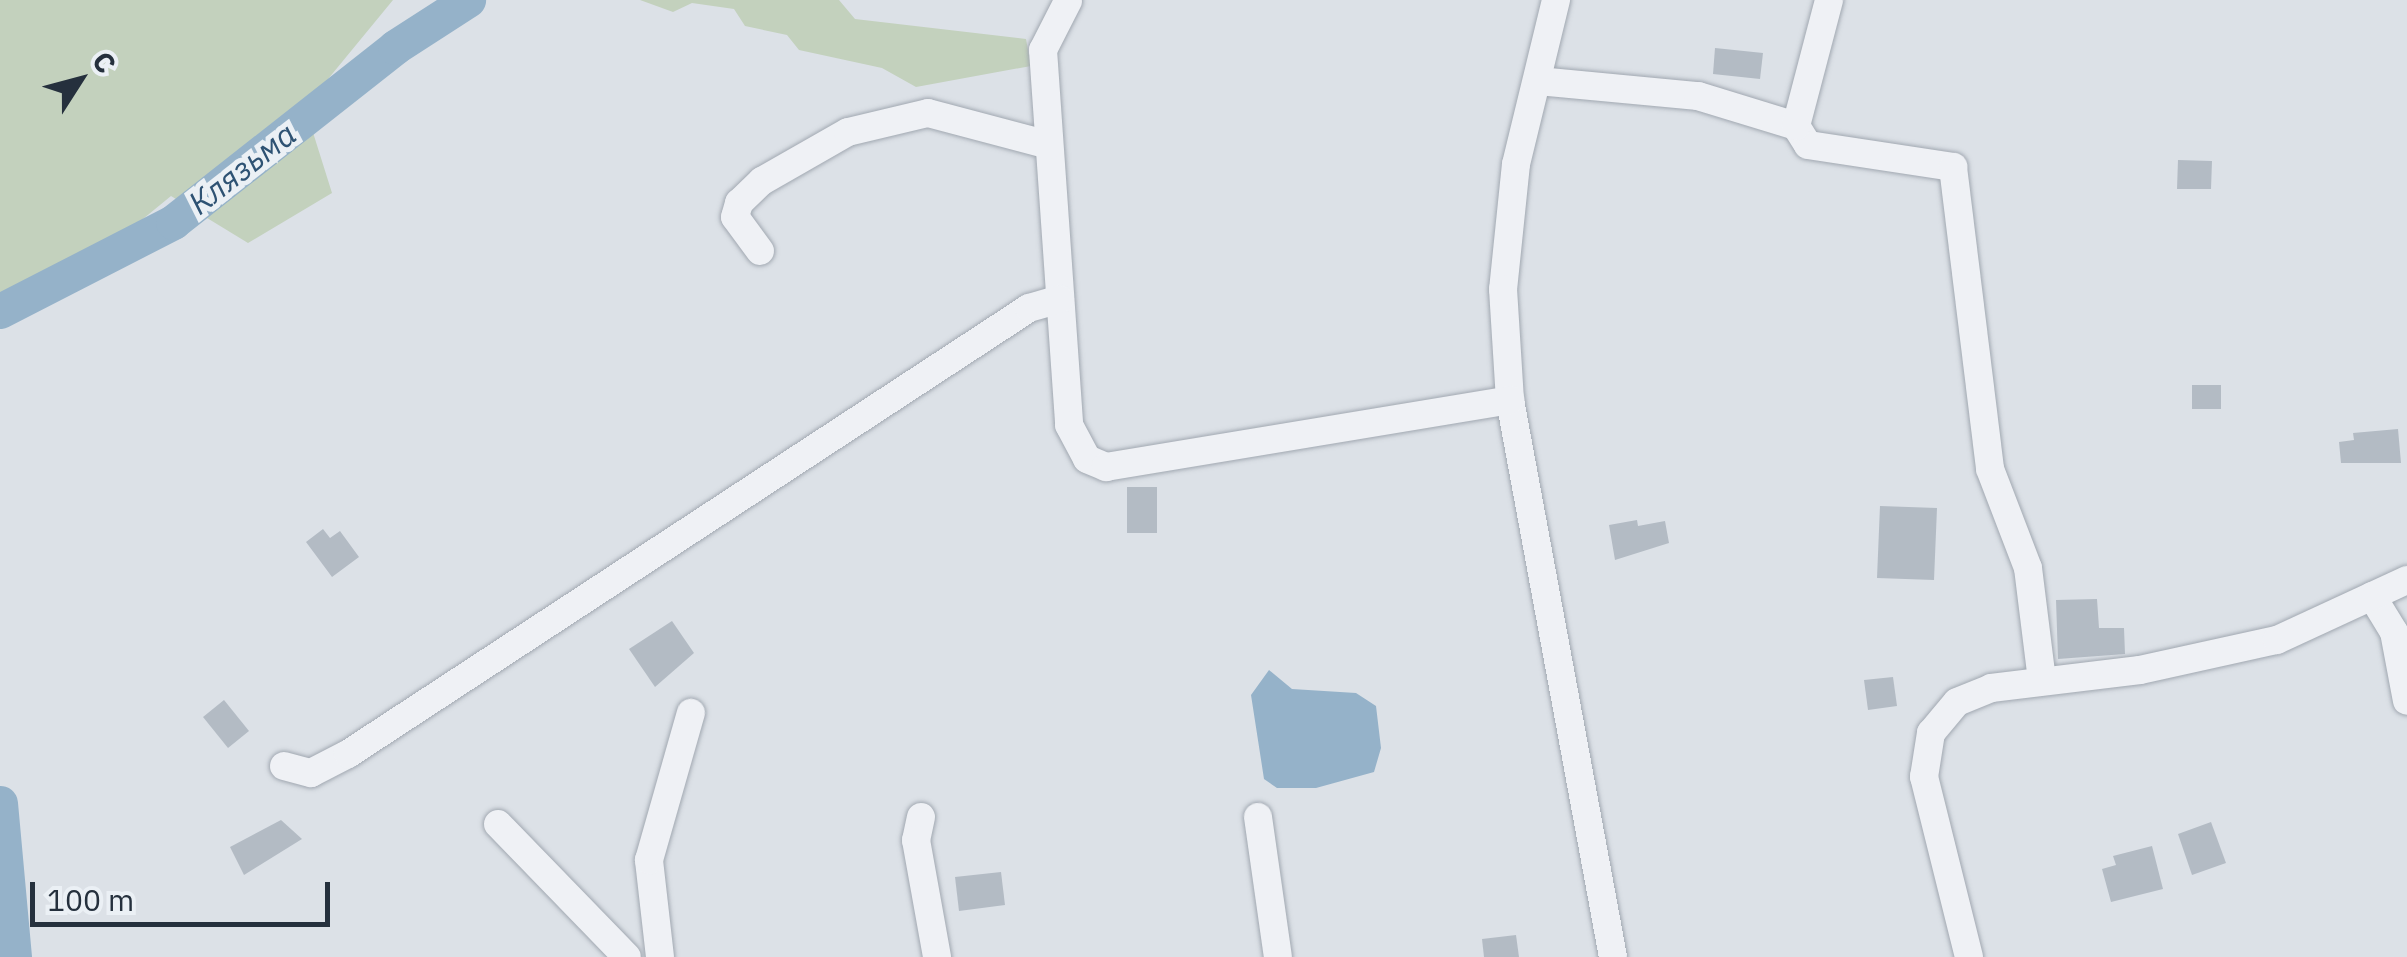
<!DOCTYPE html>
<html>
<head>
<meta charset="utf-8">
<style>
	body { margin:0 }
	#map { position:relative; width:2407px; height:957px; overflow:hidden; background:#dce1e7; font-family:"IBM Plex Sans",sans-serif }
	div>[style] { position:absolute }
	.green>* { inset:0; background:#c3d1bd }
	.water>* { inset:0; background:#95b2c9 }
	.river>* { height:35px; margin:-17.5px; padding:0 17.5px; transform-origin:17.5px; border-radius:17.5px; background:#95b2c9 }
	.building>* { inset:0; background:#b3bbc4 }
	.roads { filter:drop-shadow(0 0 2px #a1a8b1) drop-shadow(0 0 2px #a1a8b1) }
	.minor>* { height:28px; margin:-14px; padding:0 14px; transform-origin:14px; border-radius:14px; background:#eff1f5 }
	span { translate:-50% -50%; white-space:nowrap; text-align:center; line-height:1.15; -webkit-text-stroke:10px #ebf0f5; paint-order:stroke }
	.water-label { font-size:32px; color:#2e5273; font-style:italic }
	.north { position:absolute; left:30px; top:30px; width:100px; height:100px; -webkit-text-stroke:8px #ebf0f5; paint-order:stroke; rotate:54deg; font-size:28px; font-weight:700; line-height:40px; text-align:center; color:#25303d }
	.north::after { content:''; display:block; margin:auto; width:35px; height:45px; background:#25303d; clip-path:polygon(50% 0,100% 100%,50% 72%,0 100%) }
	.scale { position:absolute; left:30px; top:882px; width:300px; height:45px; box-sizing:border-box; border:5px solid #25303d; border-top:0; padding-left:12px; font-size:30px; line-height:35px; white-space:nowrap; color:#25303d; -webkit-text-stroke:8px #ebf0f5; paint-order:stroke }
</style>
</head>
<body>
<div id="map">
	<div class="green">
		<div style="clip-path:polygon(0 0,393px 0,305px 107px,332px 193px,248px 243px,171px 196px,116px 241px,0 299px)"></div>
		<div style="clip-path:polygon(640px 0,839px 0,855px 19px,1026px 39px,1031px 66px,916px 87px,882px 68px,799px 50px,787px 35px,745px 26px,734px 9px,692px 3px,673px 12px)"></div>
	</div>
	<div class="water">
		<div style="clip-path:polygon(1269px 670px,1292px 689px,1356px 693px,1376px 706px,1381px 748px,1374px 772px,1316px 788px,1277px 788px,1264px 779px,1251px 695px)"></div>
	</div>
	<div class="river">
		<div style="left:0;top:311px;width:195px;rotate:-27.2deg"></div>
		<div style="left:173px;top:222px;width:283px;rotate:-38.2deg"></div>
		<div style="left:395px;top:47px;width:87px;rotate:-32.8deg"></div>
		<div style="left:0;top:803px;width:155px;rotate:84.8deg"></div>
	</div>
	<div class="building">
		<div style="clip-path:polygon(1715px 48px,1763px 53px,1760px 79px,1713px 74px)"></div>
		<div style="clip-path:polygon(2178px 160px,2212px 161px,2211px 189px,2177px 189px)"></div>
		<div style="clip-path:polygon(2192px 385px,2221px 385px,2221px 409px,2192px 409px)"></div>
		<div style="clip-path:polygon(2398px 429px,2401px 463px,2341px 463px,2339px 442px,2354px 440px,2353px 433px)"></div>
		<div style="clip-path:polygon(1127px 487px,1157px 487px,1157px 533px,1127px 533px)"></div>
		<div style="clip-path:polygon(1880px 506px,1937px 508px,1934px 580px,1877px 578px)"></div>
		<div style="clip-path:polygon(1637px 520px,1638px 526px,1665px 521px,1669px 543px,1615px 560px,1609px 525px)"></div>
		<div style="clip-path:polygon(323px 529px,330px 538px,340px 531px,359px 557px,332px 577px,306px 542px)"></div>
		<div style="clip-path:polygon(2097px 599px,2099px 628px,2124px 628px,2125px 654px,2058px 659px,2056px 600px)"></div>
		<div style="clip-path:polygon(672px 621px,694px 653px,655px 687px,629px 649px)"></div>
		<div style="clip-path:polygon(1893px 677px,1897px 706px,1868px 710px,1864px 680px)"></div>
		<div style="clip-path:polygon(224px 700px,249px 731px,228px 748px,203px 717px)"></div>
		<div style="clip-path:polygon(281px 820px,302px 839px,244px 875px,230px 847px)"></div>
		<div style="clip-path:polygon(2211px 822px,2226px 863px,2192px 875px,2178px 834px)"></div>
		<div style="clip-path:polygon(2152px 846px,2163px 889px,2111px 902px,2102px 869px,2116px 865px,2113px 856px)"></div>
		<div style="clip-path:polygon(1001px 872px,1005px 905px,959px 911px,955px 877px)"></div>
		<div style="clip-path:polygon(1516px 935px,1519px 957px,1484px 957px,1482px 939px)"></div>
	</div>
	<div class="roads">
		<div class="minor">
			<div style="left:1556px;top:0;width:169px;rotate:103.7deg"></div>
			<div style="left:1516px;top:164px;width:126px;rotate:95.9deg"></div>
			<div style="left:1503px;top:289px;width:111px;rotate:86.4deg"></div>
			<div style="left:1510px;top:400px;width:566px;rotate:79.52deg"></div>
			<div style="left:1068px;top:1px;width:55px;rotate:117deg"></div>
			<div style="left:1043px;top:50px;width:376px;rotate:86deg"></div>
			<div style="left:1069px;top:425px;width:38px;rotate:62deg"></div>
			<div style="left:1087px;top:459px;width:21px;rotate:23deg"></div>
			<div style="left:1106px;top:467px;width:410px;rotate:-9.4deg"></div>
			<div style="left:1538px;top:81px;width:161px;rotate:5.4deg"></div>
			<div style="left:1698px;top:96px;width:102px;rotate:17deg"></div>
			<div style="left:1796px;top:126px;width:22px;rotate:58deg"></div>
			<div style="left:1808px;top:145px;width:147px;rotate:8.6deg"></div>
			<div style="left:1953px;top:167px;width:304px;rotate:83deg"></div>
			<div style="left:1990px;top:469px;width:106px;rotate:69deg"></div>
			<div style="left:2028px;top:568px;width:114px;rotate:82.9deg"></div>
			<div style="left:1796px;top:126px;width:130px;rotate:-75.3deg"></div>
			<div style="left:760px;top:251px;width:42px;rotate:-126.3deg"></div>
			<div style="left:735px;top:217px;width:15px;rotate:-74deg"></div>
			<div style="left:739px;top:203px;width:32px;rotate:-44deg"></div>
			<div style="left:762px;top:181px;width:99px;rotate:-29.7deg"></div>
			<div style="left:848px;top:132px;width:82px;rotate:-13.4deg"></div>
			<div style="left:928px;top:113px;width:125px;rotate:14.8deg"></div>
			<div style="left:2372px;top:596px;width:42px;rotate:58.6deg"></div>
			<div style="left:2394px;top:632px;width:70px;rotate:79.3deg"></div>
			<div style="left:284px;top:766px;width:28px;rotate:15deg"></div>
			<div style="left:311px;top:773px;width:42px;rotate:-27.2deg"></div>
			<div style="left:348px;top:754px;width:814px;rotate:-33.22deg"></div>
			<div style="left:1029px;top:308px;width:32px;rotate:-16deg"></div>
			<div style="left:921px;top:817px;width:24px;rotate:102deg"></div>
			<div style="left:916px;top:840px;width:119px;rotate:79.8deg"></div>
			<div style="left:1258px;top:817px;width:141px;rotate:81.9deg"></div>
			<div style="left:498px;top:824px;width:185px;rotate:45.9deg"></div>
			<div style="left:660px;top:957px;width:98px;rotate:-96.5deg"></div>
			<div style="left:649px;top:860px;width:153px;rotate:-74.1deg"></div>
			<div style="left:1969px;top:957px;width:186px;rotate:-104deg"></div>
			<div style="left:1924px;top:777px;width:45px;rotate:-81deg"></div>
			<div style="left:1931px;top:733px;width:40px;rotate:-50deg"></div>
			<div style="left:1957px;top:702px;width:37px;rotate:-22deg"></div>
			<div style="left:1991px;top:688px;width:150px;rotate:-6.9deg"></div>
			<div style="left:2140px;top:670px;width:140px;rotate:-12.4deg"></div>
			<div style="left:2277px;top:640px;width:143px;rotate:-24.8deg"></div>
		</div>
	</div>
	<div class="water-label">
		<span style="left:242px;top:168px;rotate:-38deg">Клязьма</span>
	</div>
	<div class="north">С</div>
	<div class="scale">100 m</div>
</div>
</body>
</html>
